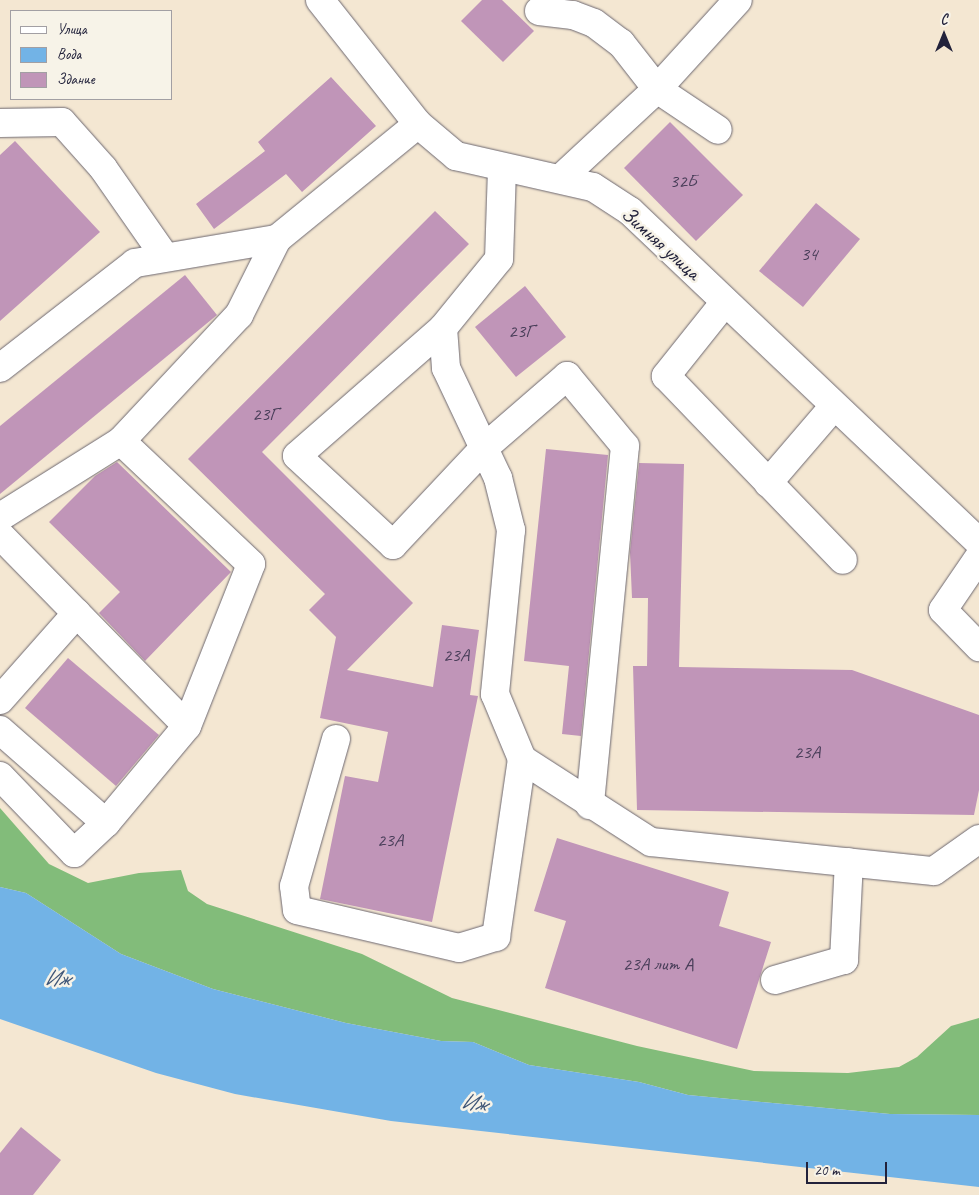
<!DOCTYPE html>
<html>
<head>
<meta charset="utf-8">
<style>
	body { margin:0 }
	#map { position:relative; width:979px; height:1195px; overflow:hidden; background:#f4e7d2; font-family:Caveat,sans-serif }
	div>[style] { position:absolute }
	.forest>* { inset:0; background:#82bc7a }
	.water>* { inset:0; background:#72b3e6 }
	.building>* { inset:0; background:#c095b8 }
	.roads { filter:drop-shadow(0 0 1px #6c6770) drop-shadow(0 0 1px #6c6770) }
	.minor>* { height:28px; margin:-14px; padding:0 14px; transform-origin:14px; border-radius:14px; background:#fff }
	span { translate:-50% -50%; white-space:nowrap; text-align:center; line-height:1.15; -webkit-text-stroke:5px #f7f3e8; paint-order:stroke }
	.number-label { font-size:19px; color:#4a3f5a }
	.number-label span { -webkit-text-stroke-width:0 }
	.street-label { font-size:21px; color:#22223b }
	.water-label { font-size:22px; color:#3e5577; font-style:italic }
	.legend { position:absolute; left:10px; top:10px; width:162px; height:90px; box-sizing:border-box; background:#f7f3e8; border:1px solid #a29fa3; margin:0; padding:6px 9px; list-style:none; font-size:15px; color:#22223b }
	.legend li { display:flex; align-items:center; gap:10px; height:25px }
	.legend b { width:25px; border:1px solid #a29fa3 }
	.north { position:absolute; left:919px; top:10px; width:50px; height:50px; -webkit-text-stroke:4px #f7f3e8; paint-order:stroke; rotate:0deg; font-size:14px; font-weight:700; line-height:20px; text-align:center; color:#22223b }
	.north::after { content:''; display:block; margin:auto; width:18px; height:22px; background:#22223b; clip-path:polygon(50% 0,100% 100%,50% 72%,0 100%) }
	.scale { position:absolute; left:806px; top:1162px; width:81px; height:22px; box-sizing:border-box; border:2px solid #22223b; border-top:0; padding-left:6px; font-size:15px; line-height:18px; white-space:nowrap; color:#22223b; -webkit-text-stroke:4px #f7f3e8; paint-order:stroke }
</style>
</head>
<body>
<div id="map">
	<div class="forest">
		<div style="clip-path:polygon(0 808px,49px 864px,88px 883px,139px 873px,181px 870px,188px 891px,207px 904px,362px 954px,452px 998px,637px 1046px,754px 1071px,848px 1073px,899px 1067px,917px 1057px,951px 1026px,979px 1018px,979px 1115px,890px 1114px,688px 1095px,639px 1082px,529px 1065px,473px 1042px,441px 1041px,346px 1023px,213px 989px,121px 954px,26px 893px,0 887px)"></div>
	</div>
	<div class="water">
		<div style="clip-path:polygon(0 887px,26px 893px,121px 954px,213px 989px,346px 1023px,441px 1041px,473px 1042px,529px 1065px,639px 1082px,688px 1095px,890px 1114px,979px 1115px,979px 1187px,391px 1121px,235px 1094px,156px 1073px,0 1019px)"></div>
	</div>
	<div class="building">
		<div style="clip-path:polygon(482px 0,502px 0,534px 31px,503px 62px,461px 21px)"></div>
		<div style="clip-path:polygon(331px 77px,376px 126px,302px 192px,286px 174px,214px 229px,196px 204px,265px 151px,258px 142px)"></div>
		<div style="clip-path:polygon(670px 122px,743px 195px,696px 241px,624px 168px)"></div>
		<div style="clip-path:polygon(15px 141px,100px 232px,0 321px,0 155px)"></div>
		<div style="clip-path:polygon(816px 203px,860px 239px,803px 307px,759px 271px)"></div>
		<div style="clip-path:polygon(435px 211px,469px 244px,262px 452px,413px 603px,347px 670px,433px 687px,442px 625px,479px 630px,470px 695px,478px 696px,432px 922px,320px 899px,345px 776px,378px 782px,388px 732px,320px 718px,336px 637px,309px 610px,325px 594px,188px 459px)"></div>
		<div style="clip-path:polygon(185px 275px,217px 315px,0 494px,0 426px)"></div>
		<div style="clip-path:polygon(525px 286px,566px 337px,516px 377px,475px 327px)"></div>
		<div style="clip-path:polygon(546px 449px,608px 455px,581px 736px,562px 734px,569px 666px,524px 661px)"></div>
		<div style="clip-path:polygon(117px 462px,231px 572px,145px 661px,99px 613px,120px 592px,49px 522px,95px 476px)"></div>
		<div style="clip-path:polygon(639px 463px,684px 464px,679px 667px,852px 670px,979px 715px,979px 790px,974px 815px,637px 810px,633px 666px,647px 666px,648px 598px,632px 598px,630px 552px)"></div>
		<div style="clip-path:polygon(68px 658px,159px 735px,116px 786px,25px 708px)"></div>
		<div style="clip-path:polygon(557px 838px,729px 892px,719px 926px,771px 942px,737px 1049px,545px 988px,566px 921px,534px 911px)"></div>
		<div style="clip-path:polygon(21px 1127px,61px 1160px,33px 1195px,0 1195px,0 1153px)"></div>
	</div>
	<div class="roads">
		<div class="minor">
			<div style="left:320px;top:0;width:158px;rotate:51.7deg"></div>
			<div style="left:418px;top:124px;width:50px;rotate:40.1deg"></div>
			<div style="left:456px;top:156px;width:140px;rotate:12.8deg"></div>
			<div style="left:593px;top:187px;width:44px;rotate:33deg"></div>
			<div style="left:630px;top:211px;width:481px;rotate:43.5deg"></div>
			<div style="left:539px;top:11px;width:34px;rotate:7deg"></div>
			<div style="left:573px;top:15px;width:22px;rotate:21deg"></div>
			<div style="left:594px;top:23px;width:34px;rotate:37deg"></div>
			<div style="left:621px;top:43px;width:58px;rotate:52deg"></div>
			<div style="left:657px;top:89px;width:73px;rotate:33.9deg"></div>
			<div style="left:0;top:123px;width:62px;rotate:-0.9deg"></div>
			<div style="left:62px;top:122px;width:62px;rotate:48.3deg"></div>
			<div style="left:103px;top:168px;width:108px;rotate:55.1deg"></div>
			<div style="left:502px;top:169px;width:90px;rotate:91.9deg"></div>
			<div style="left:499px;top:259px;width:89px;rotate:129.1deg"></div>
			<div style="left:443px;top:328px;width:40px;rotate:85.7deg"></div>
			<div style="left:446px;top:368px;width:122px;rotate:64.7deg"></div>
			<div style="left:498px;top:478px;width:54px;rotate:76deg"></div>
			<div style="left:511px;top:530px;width:165px;rotate:95.6deg"></div>
			<div style="left:495px;top:694px;width:70px;rotate:67.4deg"></div>
			<div style="left:522px;top:759px;width:153px;rotate:32.8deg"></div>
			<div style="left:651px;top:842px;width:284px;rotate:5.9deg"></div>
			<div style="left:934px;top:871px;width:55px;rotate:-35.4deg"></div>
			<div style="left:560px;top:179px;width:132px;rotate:-42.9deg"></div>
			<div style="left:657px;top:89px;width:120px;rotate:-47.7deg"></div>
			<div style="left:725px;top:302px;width:95px;rotate:128.6deg"></div>
			<div style="left:666px;top:376px;width:255px;rotate:46.1deg"></div>
			<div style="left:443px;top:328px;width:194px;rotate:138.8deg"></div>
			<div style="left:297px;top:456px;width:131px;rotate:42.8deg"></div>
			<div style="left:393px;top:545px;width:133px;rotate:-46.8deg"></div>
			<div style="left:484px;top:448px;width:110px;rotate:-40.9deg"></div>
			<div style="left:567px;top:376px;width:91px;rotate:50.4deg"></div>
			<div style="left:625px;top:446px;width:361px;rotate:95.6deg"></div>
			<div style="left:0;top:368px;width:171px;rotate:-37.9deg"></div>
			<div style="left:135px;top:263px;width:144px;rotate:-9.6deg"></div>
			<div style="left:277px;top:239px;width:182px;rotate:-39.2deg"></div>
			<div style="left:768px;top:483px;width:101px;rotate:-49.4deg"></div>
			<div style="left:0;top:517px;width:143px;rotate:-32.1deg"></div>
			<div style="left:121px;top:441px;width:173px;rotate:-46.9deg"></div>
			<div style="left:239px;top:315px;width:85px;rotate:-63.4deg"></div>
			<div style="left:0;top:535px;width:267px;rotate:45.6deg"></div>
			<div style="left:187px;top:726px;width:174px;rotate:-68.4deg"></div>
			<div style="left:251px;top:564px;width:179px;rotate:-136.6deg"></div>
			<div style="left:979px;top:557px;width:64px;rotate:124.2deg"></div>
			<div style="left:943px;top:610px;width:52px;rotate:45.8deg"></div>
			<div style="left:0;top:700px;width:116px;rotate:-48.5deg"></div>
			<div style="left:0;top:730px;width:141px;rotate:41.3deg"></div>
			<div style="left:106px;top:823px;width:126px;rotate:-50.1deg"></div>
			<div style="left:336px;top:739px;width:153px;rotate:105.9deg"></div>
			<div style="left:294px;top:886px;width:24px;rotate:83deg"></div>
			<div style="left:297px;top:910px;width:166px;rotate:13.2deg"></div>
			<div style="left:459px;top:948px;width:39px;rotate:-17deg"></div>
			<div style="left:496px;top:937px;width:180px;rotate:-81.7deg"></div>
			<div style="left:0;top:776px;width:107px;rotate:46.1deg"></div>
			<div style="left:74px;top:853px;width:44px;rotate:-43.2deg"></div>
			<div style="left:775px;top:980px;width:72px;rotate:-16.2deg"></div>
			<div style="left:844px;top:960px;width:98px;rotate:-87.1deg"></div>
		</div>
	</div>
	<div class="number-label">
		<span style="left:683px;top:182px">32Б</span>
		<span style="left:809px;top:255px">34</span>
		<span style="left:521px;top:332px">23Г</span>
		<span style="left:265px;top:415px">23Г</span>
		<span style="left:456px;top:656px">23А</span>
		<span style="left:807px;top:753px">23А</span>
		<span style="left:390px;top:841px">23А</span>
		<span style="left:658px;top:965px">23А лит А</span>
	</div>
	<div class="street-label">
		<span style="left:661px;top:243px;rotate:42deg">Зимняя улица</span>
	</div>
	<div class="water-label">
		<span style="left:57px;top:979px">Иж</span>
		<span style="left:474px;top:1103px;rotate:6deg">Иж</span>
	</div>
	<ul class="legend">
	<li><b style="height:6px;background:#fff"></b>Улица</li>
	<li><b style="height:14px;background:#72b3e6"></b>Вода</li>
	<li><b style="height:14px;background:#c095b8"></b>Здание</li>
	</ul>
	<div class="north">С</div>
	<div class="scale">20 m</div>
</div>
</body>
</html>
